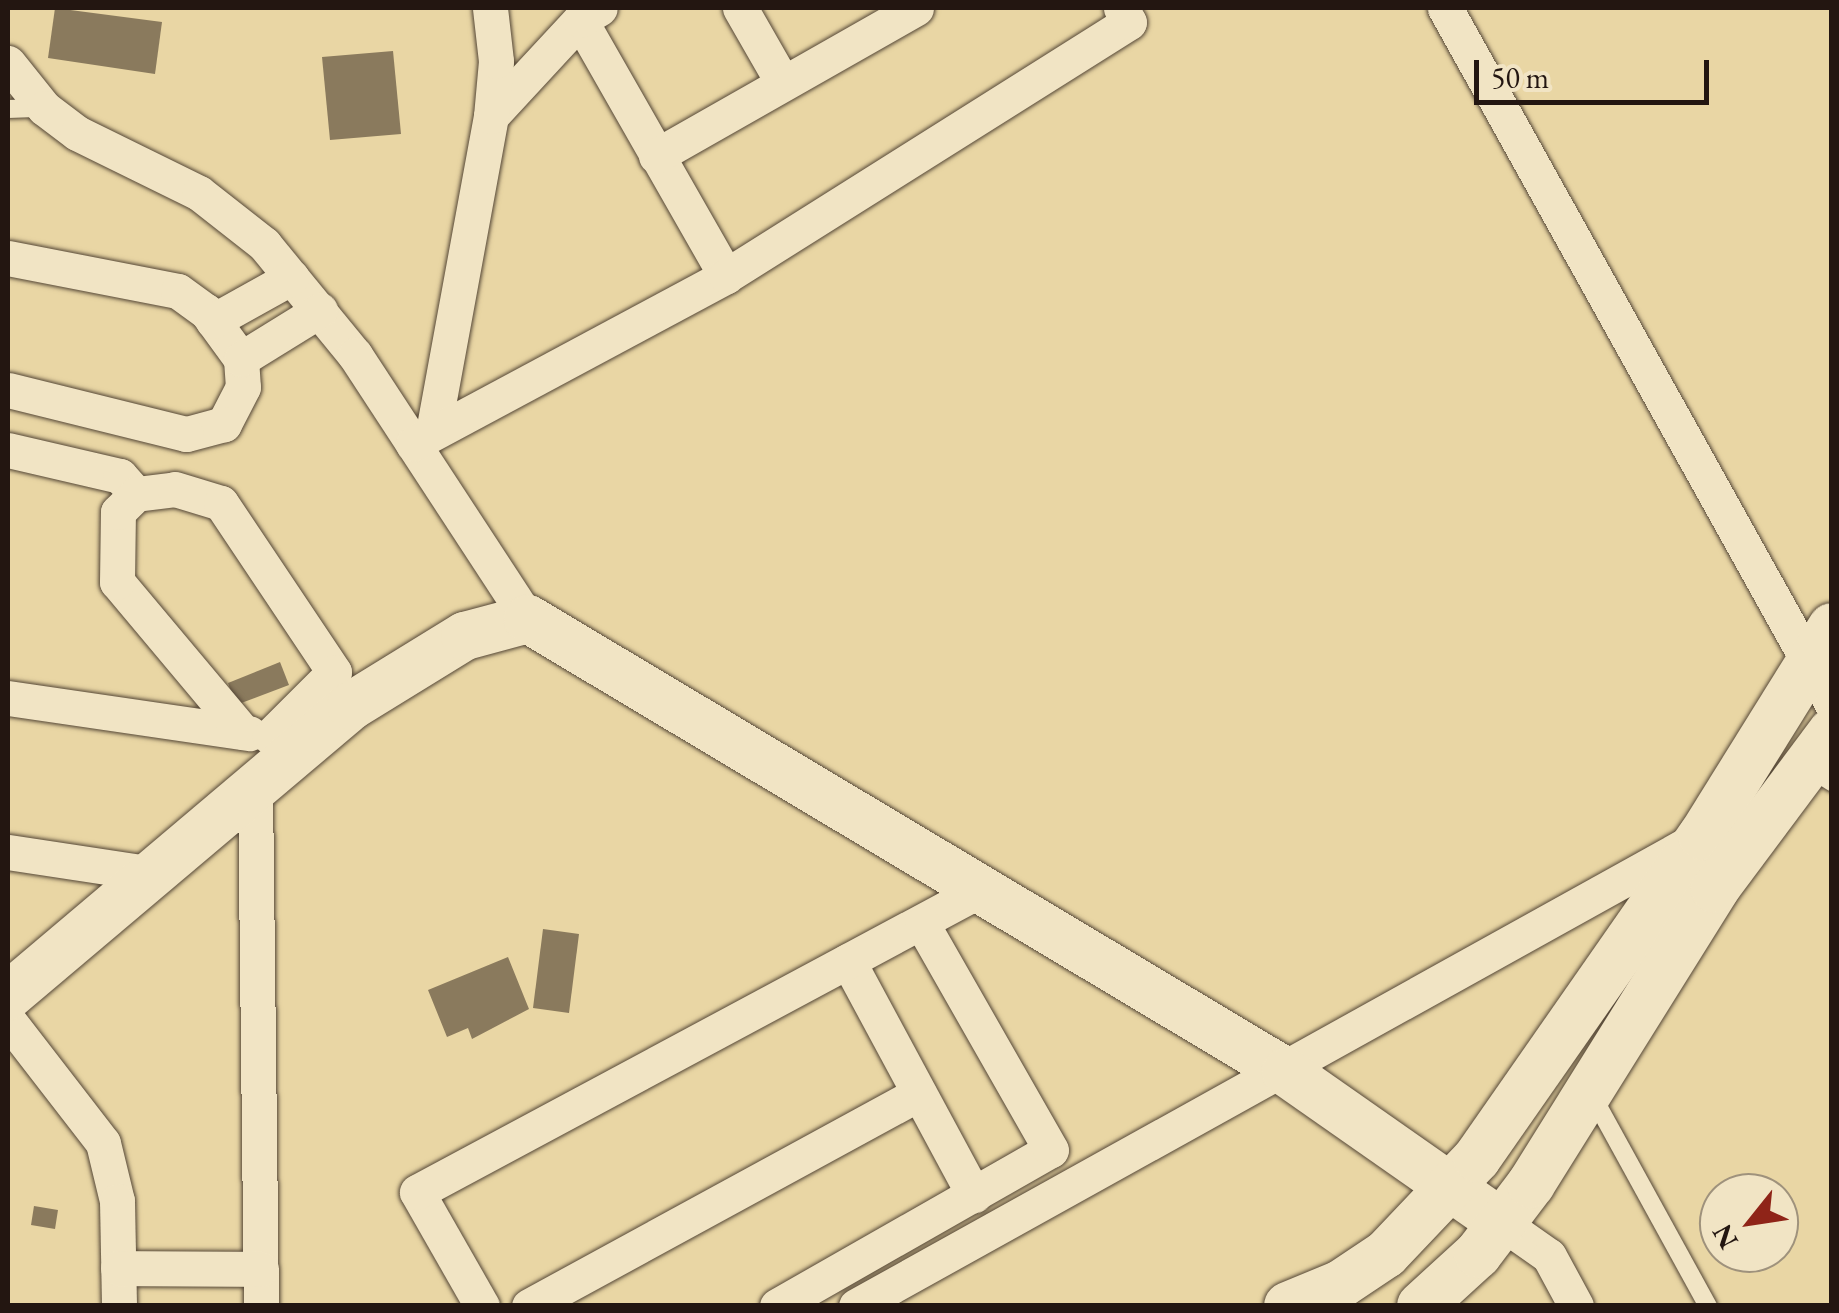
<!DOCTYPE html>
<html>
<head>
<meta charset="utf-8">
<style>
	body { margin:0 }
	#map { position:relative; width:1839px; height:1313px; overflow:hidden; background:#e9d6a4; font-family:"EB Garamond",serif }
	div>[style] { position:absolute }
	.building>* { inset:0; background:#8a7a5d }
	.roads { filter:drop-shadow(0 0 2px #544636) drop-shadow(0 0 2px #544636) }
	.lane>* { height:18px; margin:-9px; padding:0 9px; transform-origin:9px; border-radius:9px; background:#f1e4c4 }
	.street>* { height:35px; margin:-17.5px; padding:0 17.5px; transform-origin:17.5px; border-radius:17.5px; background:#f1e4c4 }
	.secondary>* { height:48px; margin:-24px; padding:0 24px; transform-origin:24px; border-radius:24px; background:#f1e4c4 }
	span { translate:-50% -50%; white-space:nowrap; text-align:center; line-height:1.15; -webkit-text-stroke:10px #f1e4c4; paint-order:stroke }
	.frame { position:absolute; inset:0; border:10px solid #231611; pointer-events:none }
	.north { position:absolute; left:1699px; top:1173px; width:100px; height:100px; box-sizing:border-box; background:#f1e4c4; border:2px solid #9f927c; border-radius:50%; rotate:240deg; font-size:28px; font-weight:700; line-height:40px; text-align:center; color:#231611 }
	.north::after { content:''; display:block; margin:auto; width:35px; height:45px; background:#8f2418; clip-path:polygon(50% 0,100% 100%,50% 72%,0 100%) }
	.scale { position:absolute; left:1474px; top:60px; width:235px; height:45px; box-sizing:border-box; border:5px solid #231611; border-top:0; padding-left:12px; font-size:30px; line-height:35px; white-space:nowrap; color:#231611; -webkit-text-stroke:8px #f1e4c4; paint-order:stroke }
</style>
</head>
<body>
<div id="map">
	<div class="building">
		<div style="clip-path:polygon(55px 8px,162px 22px,155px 74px,48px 58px)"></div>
		<div style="clip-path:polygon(393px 51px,401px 134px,330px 140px,322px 57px)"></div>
		<div style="clip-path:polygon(280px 662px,289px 685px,236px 705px,228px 683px)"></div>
		<div style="clip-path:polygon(543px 929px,579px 934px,569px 1013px,533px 1008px)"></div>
		<div style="clip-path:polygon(508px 957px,529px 1009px,472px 1039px,468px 1028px,447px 1037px,428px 990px)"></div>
		<div style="clip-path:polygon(34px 1206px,58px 1210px,55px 1229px,31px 1225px)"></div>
	</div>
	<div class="roads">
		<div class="lane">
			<div style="left:8px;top:109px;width:35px;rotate:-2deg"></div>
			<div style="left:1806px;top:766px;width:31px;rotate:32deg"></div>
			<div style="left:1593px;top:1097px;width:239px;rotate:61.2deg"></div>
		</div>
		<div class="street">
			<div style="left:740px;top:8px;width:86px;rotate:60.2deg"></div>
			<div style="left:1445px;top:8px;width:796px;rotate:60.92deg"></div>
			<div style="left:580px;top:20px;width:295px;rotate:60.3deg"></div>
			<div style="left:8px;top:63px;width:58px;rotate:51.3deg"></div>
			<div style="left:44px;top:108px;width:41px;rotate:37.1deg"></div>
			<div style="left:77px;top:133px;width:136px;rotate:26.2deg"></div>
			<div style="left:199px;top:193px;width:83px;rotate:38.1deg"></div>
			<div style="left:264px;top:244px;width:144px;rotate:50.7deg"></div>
			<div style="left:355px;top:355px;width:316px;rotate:56.8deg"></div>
			<div style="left:491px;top:116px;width:131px;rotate:-47.2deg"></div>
			<div style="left:580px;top:20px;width:23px;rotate:-31deg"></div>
			<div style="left:656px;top:156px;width:299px;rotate:-29.6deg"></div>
			<div style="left:8px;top:258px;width:173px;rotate:11deg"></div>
			<div style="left:178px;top:291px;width:34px;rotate:36deg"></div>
			<div style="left:206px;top:311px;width:59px;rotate:53.9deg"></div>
			<div style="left:241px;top:359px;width:28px;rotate:86deg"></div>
			<div style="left:243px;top:387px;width:42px;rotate:117.2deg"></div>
			<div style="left:224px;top:424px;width:39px;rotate:165deg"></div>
			<div style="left:186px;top:434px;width:183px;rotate:-166.1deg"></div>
			<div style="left:213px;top:321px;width:90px;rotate:-29.1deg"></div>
			<div style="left:241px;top:359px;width:93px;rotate:-31.8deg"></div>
			<div style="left:433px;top:432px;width:321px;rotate:-79.6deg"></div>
			<div style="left:491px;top:116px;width:55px;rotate:-84.8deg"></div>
			<div style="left:496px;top:61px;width:53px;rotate:-96.5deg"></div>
			<div style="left:413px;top:444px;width:355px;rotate:-28.2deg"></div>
			<div style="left:726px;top:276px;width:476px;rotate:-32.2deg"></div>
			<div style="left:1129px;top:22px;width:16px;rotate:-120deg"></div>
			<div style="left:8px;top:450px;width:115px;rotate:13.1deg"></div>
			<div style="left:120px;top:476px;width:24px;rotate:48deg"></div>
			<div style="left:8px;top:698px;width:244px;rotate:8.3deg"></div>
			<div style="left:243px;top:732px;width:196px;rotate:-130deg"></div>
			<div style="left:117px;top:582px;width:70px;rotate:-89.2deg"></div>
			<div style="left:118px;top:512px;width:25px;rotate:-45deg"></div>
			<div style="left:136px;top:494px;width:39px;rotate:-7deg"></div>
			<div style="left:175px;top:489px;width:48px;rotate:16.9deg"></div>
			<div style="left:221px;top:503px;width:203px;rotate:56.2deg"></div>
			<div style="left:334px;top:672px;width:91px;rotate:135deg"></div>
			<div style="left:255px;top:788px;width:518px;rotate:89.34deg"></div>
			<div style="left:8px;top:852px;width:147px;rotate:8.6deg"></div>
			<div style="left:848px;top:961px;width:266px;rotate:61.7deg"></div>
			<div style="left:8px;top:1020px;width:155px;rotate:52.3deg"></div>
			<div style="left:103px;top:1143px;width:60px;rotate:76.4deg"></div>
			<div style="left:117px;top:1201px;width:105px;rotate:88.9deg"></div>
			<div style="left:1502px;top:1223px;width:57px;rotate:35.1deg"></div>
			<div style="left:1549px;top:1256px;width:57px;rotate:61.6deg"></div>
			<div style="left:118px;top:1268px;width:143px;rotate:0.4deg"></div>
			<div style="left:482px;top:1306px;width:131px;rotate:-119.7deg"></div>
			<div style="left:417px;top:1192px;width:641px;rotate:-28.2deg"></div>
			<div style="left:529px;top:1306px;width:444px;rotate:-28.6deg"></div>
			<div style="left:777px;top:1306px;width:315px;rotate:-29.7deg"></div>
			<div style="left:1051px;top:1150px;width:260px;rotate:-119.7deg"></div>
			<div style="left:856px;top:1306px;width:960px;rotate:-29.05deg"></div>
		</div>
		<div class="secondary">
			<div style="left:8px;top:996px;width:449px;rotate:-40.2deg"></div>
			<div style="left:351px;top:706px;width:134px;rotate:-31.6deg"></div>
			<div style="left:465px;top:636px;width:65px;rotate:-15.1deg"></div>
			<div style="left:528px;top:619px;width:883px;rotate:30.86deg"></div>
			<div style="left:1286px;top:1072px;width:264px;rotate:35deg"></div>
			<div style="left:1288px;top:1306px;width:57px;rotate:-22.5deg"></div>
			<div style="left:1341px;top:1284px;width:54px;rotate:-33.7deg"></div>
			<div style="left:1386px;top:1254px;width:132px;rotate:-46.5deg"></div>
			<div style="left:1477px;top:1158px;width:393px;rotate:-55.1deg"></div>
			<div style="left:1702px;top:836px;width:246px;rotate:-58.1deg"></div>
			<div style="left:1421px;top:1306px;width:77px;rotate:-42.4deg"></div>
			<div style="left:1478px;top:1254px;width:88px;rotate:-52.9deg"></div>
			<div style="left:1531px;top:1184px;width:348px;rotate:-58deg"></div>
			<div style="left:1715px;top:889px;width:196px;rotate:-53.3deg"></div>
		</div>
	</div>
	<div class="frame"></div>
	<div class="north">N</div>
	<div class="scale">50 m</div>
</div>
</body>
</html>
